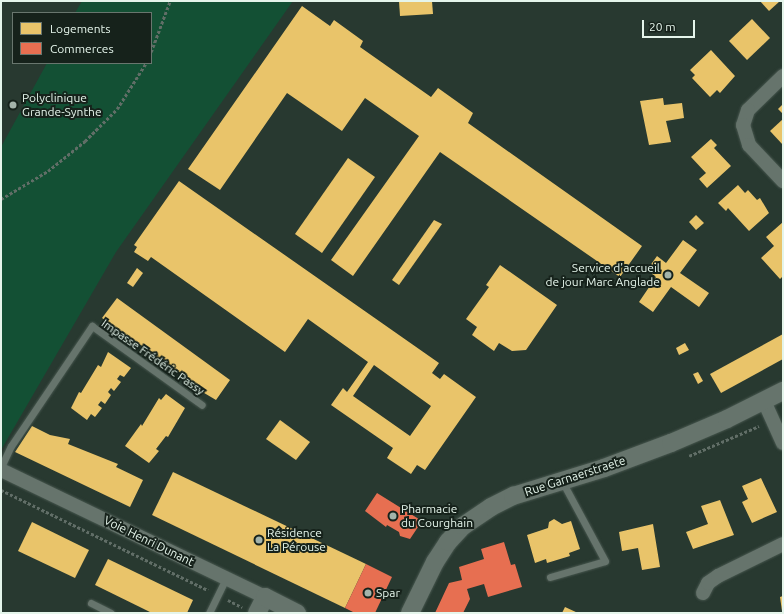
<!DOCTYPE html>
<html>
<head>
<meta charset="utf-8">
<style>
	body { margin:0 }
	#map { position:relative; width:784px; height:614px; overflow:hidden; background:#283930; font-family:Ubuntu,sans-serif }
	div>[style] { position:absolute }
	.green>* { inset:0; background:#135034 }
	.homes>* { inset:0; background:#e9c46a }
	.shops>* { inset:0; background:#e76f51 }
	.path>* { height:2.5px; margin-top:-1.25px; transform-origin:0; background:repeating-linear-gradient(90deg,#616e67 0 3px,transparent 0 5px) }
	.roads { filter:drop-shadow(0 0 1px #47564e) drop-shadow(0 0 1px #47564e) }
	.service>* { height:7px; margin:-3.5px; padding:0 3.5px; transform-origin:3.5px; border-radius:3.5px; background:#66746c }
	.minor>* { height:14px; margin:-7px; padding:0 7px; transform-origin:7px; border-radius:7px; background:#66746c }
	.tertiary>* { height:18px; margin:-9px; padding:0 9px; transform-origin:9px; border-radius:9px; background:#66746c }
	.dots>* { width:11px; height:11px; translate:-50% -50%; box-sizing:border-box; border:2px solid #16221b; border-radius:50% }
	span { translate:-50% -50%; white-space:nowrap; text-align:center; line-height:1.15; -webkit-text-stroke:4px #16221b; paint-order:stroke }
	.poi-label { font-size:12px; color:#e5f5eb }
	.left { translate:0 -50%; text-align:left }
	.right { translate:-100% -50%; text-align:right }
	.street-label { font-size:12px; color:#e5f5eb }
	.frame { position:absolute; inset:0; border:2px solid #e5f5eb; pointer-events:none }
	.legend { position:absolute; left:12px; top:12px; width:140px; height:52px; box-sizing:border-box; background:#16221b; border:1px solid #69766e; margin:0; padding:5px 7px; list-style:none; font-size:12px; color:#e5f5eb }
	.legend li { display:flex; align-items:center; gap:8px; height:20px }
	.legend b { width:20px; border:1px solid #69766e }
	.scale { position:absolute; left:642px; top:20px; width:53px; height:18px; box-sizing:border-box; border:2px solid #e5f5eb; border-top:0; padding-left:5px; font-size:12px; line-height:14px; white-space:nowrap; color:#e5f5eb; -webkit-text-stroke:3px #16221b; paint-order:stroke }
</style>
</head>
<body>
<div id="map">
	<div class="green">
		<div style="clip-path:polygon(82px 1px,293px 1px,116px 252px,1px 450px,1px 147px,47px 63px,151px 63px,151px 13px,75px 13px)"></div>
	</div>
	<div class="homes">
		<div style="clip-path:polygon(399px 1px,432px 1px,433px 14px,400px 16px)"></div>
		<div style="clip-path:polygon(760px 1px,780px 1px,769px 11px)"></div>
		<div style="clip-path:polygon(302px 6px,330px 26px,334px 20px,363px 41px,360px 47px,431px 97px,438px 88px,473px 113px,468px 123px,642px 246px,620px 277px,440px 152px,353px 276px,331px 260px,419px 136px,365px 98px,342px 131px,287px 93px,220px 190px,188px 169px)"></div>
		<div style="clip-path:polygon(752px 19px,770px 38px,747px 60px,729px 41px)"></div>
		<div style="clip-path:polygon(711px 50px,735px 76px,720px 93px,717px 90px,710px 97px,692px 78px,695px 75px,690px 70px)"></div>
		<div style="clip-path:polygon(663px 98px,664px 105px,682px 103px,684px 118px,666px 121px,671px 142px,649px 145px,640px 101px)"></div>
		<div style="clip-path:polygon(783px 104px,783px 114px,778px 109px)"></div>
		<div style="clip-path:polygon(783px 119px,783px 145px,770px 131px)"></div>
		<div style="clip-path:polygon(711px 139px,717px 145px,714px 148px,731px 166px,707px 188px,699px 179px,706px 173px,691px 157px)"></div>
		<div style="clip-path:polygon(348px 158px,375px 177px,322px 253px,295px 234px)"></div>
		<div style="clip-path:polygon(evenodd,179px 181px,439px 363px,432px 373px,440px 379px,444px 374px,476px 397px,425px 470px,417px 465px,411px 474px,387px 458px,393px 448px,331px 405px,343px 388px,347px 392px,368px 362px,308px 319px,285px 352px,151px 257px,148px 261px,134px 252px,137px 247px,134px 245px,179px 181px,374px 365px,431px 406px,410px 436px,353px 396px,374px 365px)"></div>
		<div style="clip-path:polygon(738px 185px,745px 193px,748px 190px,757px 200px,760px 198px,769px 213px,749px 231px,728px 208px,726px 211px,718px 203px)"></div>
		<div style="clip-path:polygon(696px 215px,704px 223px,696px 230px,689px 222px)"></div>
		<div style="clip-path:polygon(434px 220px,442px 224px,399px 285px,392px 280px)"></div>
		<div style="clip-path:polygon(783px 222px,783px 276px,780px 279px,761px 258px,774px 246px,766px 237px)"></div>
		<div style="clip-path:polygon(683px 240px,697px 250px,680px 273px,709px 293px,699px 307px,671px 287px,653px 312px,639px 302px,656px 277px,647px 270px,657px 256px,666px 263px)"></div>
		<div style="clip-path:polygon(500px 265px,557px 305px,526px 350px,512px 351px,499px 343px,494px 351px,472px 335px,477px 327px,466px 319px,489px 287px,486px 285px)"></div>
		<div style="clip-path:polygon(137px 268px,143px 273px,133px 287px,127px 283px)"></div>
		<div style="clip-path:polygon(117px 298px,230px 380px,216px 400px,189px 384px,191px 381px,167px 364px,165px 367px,150px 356px,152px 353px,128px 336px,126px 339px,112px 329px,114px 326px,102px 318px)"></div>
		<div style="clip-path:polygon(783px 334px,783px 359px,721px 393px,710px 374px)"></div>
		<div style="clip-path:polygon(685px 343px,689px 350px,679px 355px,676px 348px)"></div>
		<div style="clip-path:polygon(108px 352px,131px 368px,124px 377px,120px 375px,117px 379px,121px 382px,114px 391px,111px 388px,108px 392px,111px 395px,105px 404px,101px 401px,98px 405px,102px 408px,95px 417px,91px 414px,87px 420px,71px 408px,79px 392px,81px 393px,98px 365px,101px 367px)"></div>
		<div style="clip-path:polygon(698px 372px,703px 381px,698px 384px,693px 374px)"></div>
		<div style="clip-path:polygon(166px 394px,185px 408px,168px 437px,166px 436px,156px 449px,159px 451px,149px 463px,125px 446px,141px 424px,142px 426px,159px 398px,161px 400px)"></div>
		<div style="clip-path:polygon(280px 420px,310px 442px,296px 460px,266px 439px)"></div>
		<div style="clip-path:polygon(32px 426px,50px 435px,70px 439px,68px 444px,118px 464px,116px 467px,143px 480px,130px 507px,15px 452px)"></div>
		<div style="clip-path:polygon(173px 472px,366px 564px,345px 608px,152px 515px)"></div>
		<div style="clip-path:polygon(761px 478px,777px 512px,752px 523px,742px 502px,748px 499px,742px 486px)"></div>
		<div style="clip-path:polygon(720px 500px,734px 535px,693px 549px,686px 532px,708px 524px,701px 506px)"></div>
		<div style="clip-path:polygon(554px 519px,562px 524px,571px 521px,580px 549px,569px 553px,570px 556px,547px 563px,546px 559px,535px 563px,527px 535px,548px 528px,549px 522px)"></div>
		<div style="clip-path:polygon(32px 522px,89px 550px,75px 578px,18px 551px)"></div>
		<div style="clip-path:polygon(653px 524px,660px 567px,642px 570px,638px 548px,622px 551px,619px 532px)"></div>
		<div style="clip-path:polygon(108px 559px,193px 600px,187px 613px,152px 613px,95px 585px)"></div>
		<div style="clip-path:polygon(783px 596px,783px 610px,782px 611px,780px 597px)"></div>
		<div style="clip-path:polygon(565px 607px,578px 613px,562px 613px)"></div>
	</div>
	<div class="shops">
		<div style="clip-path:polygon(377px 493px,422px 521px,410px 539px,400px 536px,399px 532px,387px 525px,386px 527px,365px 511px)"></div>
		<div style="clip-path:polygon(504px 542px,511px 565px,515px 564px,522px 587px,488px 597px,484px 584px,467px 589px,470px 599px,463px 613px,435px 613px,449px 583px,462px 580px,459px 567px,484px 559px,481px 549px)"></div>
		<div style="clip-path:polygon(366px 564px,392px 577px,375px 613px,355px 613px,345px 608px)"></div>
	</div>
	<div class="path">
		<div style="left:151px;top:52px;width:54px;rotate:-69.6deg"></div>
		<div style="left:1px;top:199px;width:55px;rotate:-30.8deg"></div>
		<div style="left:48px;top:171px;width:48px;rotate:-39deg"></div>
		<div style="left:85px;top:141px;width:45px;rotate:-45deg"></div>
		<div style="left:117px;top:109px;width:54px;rotate:-57.8deg"></div>
		<div style="left:689px;top:456px;width:76px;rotate:-23.2deg"></div>
		<div style="left:1px;top:490px;width:230px;rotate:25.8deg"></div>
		<div style="left:228px;top:600px;width:16px;rotate:27deg"></div>
	</div>
	<div class="roads">
		<div class="service">
			<div style="left:1px;top:467px;width:23px;rotate:-65deg"></div>
			<div style="left:11px;top:446px;width:145px;rotate:-56deg"></div>
			<div style="left:92px;top:326px;width:135px;rotate:35.7deg"></div>
			<div style="left:550px;top:577px;width:57px;rotate:-16.2deg"></div>
			<div style="left:605px;top:561px;width:91px;rotate:-118.3deg"></div>
			<div style="left:91px;top:603px;width:22px;rotate:27deg"></div>
			<div style="left:209px;top:613px;width:39px;rotate:-64deg"></div>
		</div>
		<div class="minor">
			<div style="left:783px;top:76px;width:49px;rotate:135.8deg"></div>
			<div style="left:748px;top:110px;width:16px;rotate:108deg"></div>
			<div style="left:743px;top:125px;width:21px;rotate:73deg"></div>
			<div style="left:749px;top:145px;width:50px;rotate:46.6deg"></div>
			<div style="left:764px;top:401px;width:46px;rotate:65.7deg"></div>
			<div style="left:1px;top:470px;width:293px;rotate:25.7deg"></div>
			<div style="left:703px;top:593px;width:11px;rotate:-63deg"></div>
			<div style="left:708px;top:583px;width:12px;rotate:-35deg"></div>
			<div style="left:718px;top:576px;width:72px;rotate:-26.2deg"></div>
		</div>
		<div class="tertiary">
			<div style="left:257px;top:613px;width:18px;rotate:-63deg"></div>
			<div style="left:265px;top:597px;width:36px;rotate:27deg"></div>
			<div style="left:410px;top:613px;width:57px;rotate:-63.9deg"></div>
			<div style="left:435px;top:562px;width:24px;rotate:-57deg"></div>
			<div style="left:448px;top:542px;width:22px;rotate:-47deg"></div>
			<div style="left:463px;top:526px;width:34px;rotate:-34deg"></div>
			<div style="left:491px;top:507px;width:25px;rotate:-27deg"></div>
			<div style="left:513px;top:496px;width:95px;rotate:-17.1deg"></div>
			<div style="left:604px;top:468px;width:72px;rotate:-20.5deg"></div>
			<div style="left:671px;top:443px;width:61px;rotate:-23.2deg"></div>
			<div style="left:727px;top:419px;width:63px;rotate:-26.6deg"></div>
		</div>
	</div>
	<div class="dots">
		<div style="left:13px;top:105px;background:#a3b3aa"></div>
		<div style="left:668px;top:275px;background:#a3b3aa"></div>
		<div style="left:393px;top:516px;background:#a3b3aa"></div>
		<div style="left:259px;top:540px;background:#a3b3aa"></div>
		<div style="left:368px;top:593px;background:#a3b3aa"></div>
	</div>
	<div class="poi-label">
		<span class="left" style="left:22px;top:105px">Polyclinique<br>Grande-Synthe</span>
		<span class="right" style="left:660px;top:275px">Service d'accueil<br>de jour Marc Anglade</span>
		<span class="left" style="left:401px;top:516px">Pharmacie<br>du Courghain</span>
		<span class="left" style="left:267px;top:540px">Résidence<br>La Pérouse</span>
		<span class="left" style="left:376px;top:593px">Spar</span>
	</div>
	<div class="street-label">
		<span style="left:153px;top:357px;rotate:35deg">Impasse Frédéric Passy</span>
		<span style="left:575px;top:476px;rotate:-18deg">Rue Garnaerstraete</span>
		<span style="left:149px;top:541px;rotate:26deg">Voie Henri Dunant</span>
	</div>
	<div class="frame"></div>
	<ul class="legend">
	<li><b style="height:11px;background:#e9c46a"></b>Logements</li>
	<li><b style="height:11px;background:#e76f51"></b>Commerces</li>
	</ul>
	<div class="scale">20 m</div>
</div>
</body>
</html>
